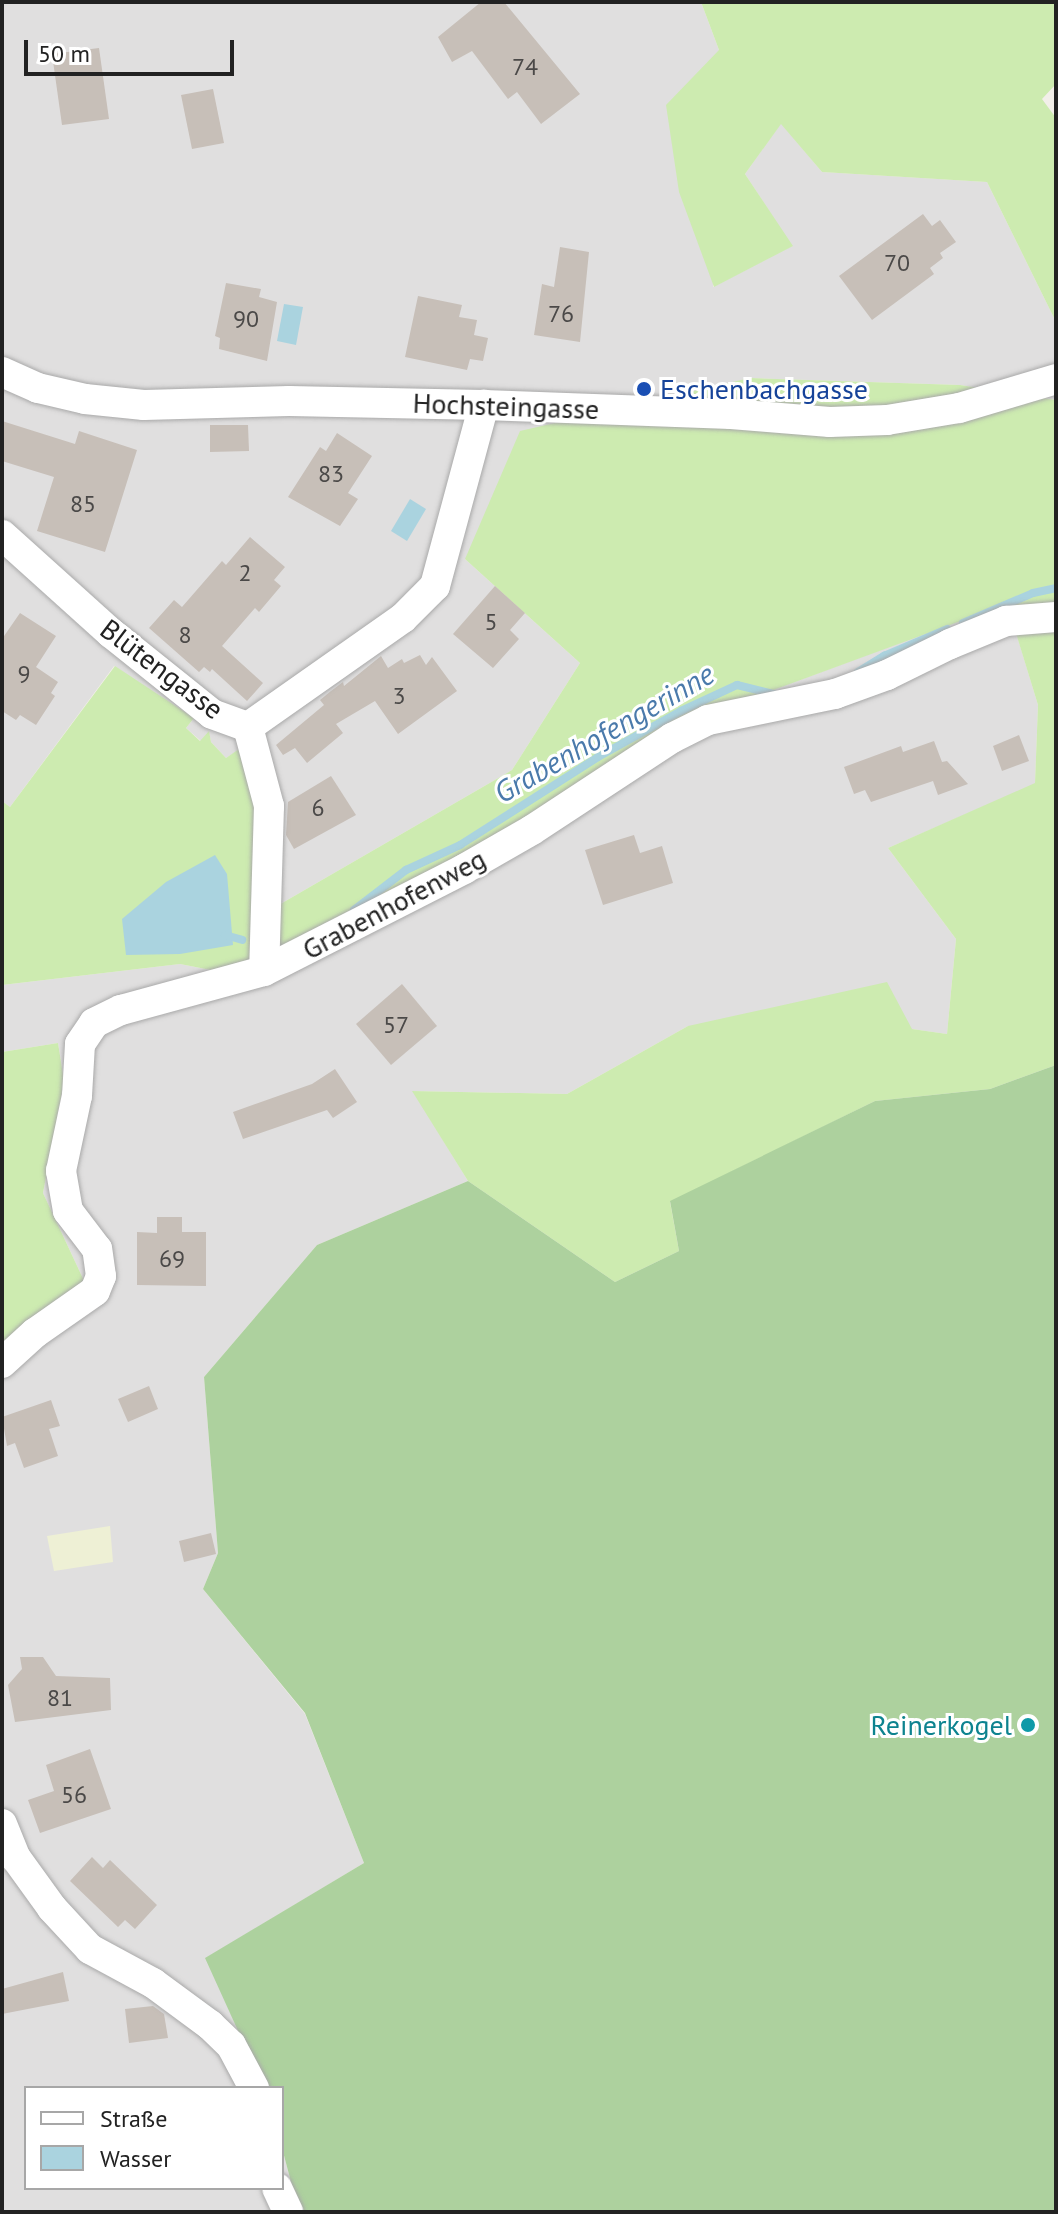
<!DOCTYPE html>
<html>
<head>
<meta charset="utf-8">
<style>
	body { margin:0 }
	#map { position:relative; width:1058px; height:2214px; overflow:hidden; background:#f2efe9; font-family:"PT Sans",sans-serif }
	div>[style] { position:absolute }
	.residential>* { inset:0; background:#e0dfdf }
	.farmland>* { inset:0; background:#eef0d5 }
	.grass>* { inset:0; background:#cdebb0 }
	.forest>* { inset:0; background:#add19e }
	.water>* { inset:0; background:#aad3df }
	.stream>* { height:8px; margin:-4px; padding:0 4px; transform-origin:4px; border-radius:4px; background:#aad3df }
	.building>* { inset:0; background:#c7bfb8 }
	.roads { filter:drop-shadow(0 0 2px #a9a9a9) drop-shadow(0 0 2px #a9a9a9) }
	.street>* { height:30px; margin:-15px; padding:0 15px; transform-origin:15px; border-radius:15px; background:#fff }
	.dots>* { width:22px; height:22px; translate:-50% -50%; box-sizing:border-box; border:4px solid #fff; border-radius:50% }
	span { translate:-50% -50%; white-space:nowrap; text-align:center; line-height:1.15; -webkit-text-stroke:6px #fff; paint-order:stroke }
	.number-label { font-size:24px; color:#4b4948 }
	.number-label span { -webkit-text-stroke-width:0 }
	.transit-label { font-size:28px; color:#164399 }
	.left { translate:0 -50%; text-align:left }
	.street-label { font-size:28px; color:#222 }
	.culture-label { font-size:28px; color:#0d838f }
	.right { translate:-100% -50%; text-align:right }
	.water-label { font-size:30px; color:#4a7aab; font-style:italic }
	.frame { position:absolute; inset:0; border:4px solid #222; pointer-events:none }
	.legend { position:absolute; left:24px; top:2086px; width:260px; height:104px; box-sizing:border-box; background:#fff; border:2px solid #a7a7a7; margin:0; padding:10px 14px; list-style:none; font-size:24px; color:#222 }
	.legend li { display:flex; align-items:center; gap:16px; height:40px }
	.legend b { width:40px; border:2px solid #a7a7a7 }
	.scale { position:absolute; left:24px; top:40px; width:210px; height:36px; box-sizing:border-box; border:4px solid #222; border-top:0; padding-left:10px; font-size:24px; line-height:28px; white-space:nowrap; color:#222; -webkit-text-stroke:6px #fff; paint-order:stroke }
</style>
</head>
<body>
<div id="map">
	<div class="residential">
		<div style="clip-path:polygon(2px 2px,701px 2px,719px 50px,713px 287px,792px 246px,745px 174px,781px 123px,822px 172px,987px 182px,1056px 322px,1056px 400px,960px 385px,750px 378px,465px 559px,580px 663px,512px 770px,277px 906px,239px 750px,226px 758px,211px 742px,209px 732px,201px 741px,186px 728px,194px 718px,114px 666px,10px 807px,2px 801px)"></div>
		<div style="clip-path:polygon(1007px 603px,1038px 705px,1035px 784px,888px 848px,956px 939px,947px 1034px,912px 1029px,688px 1026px,567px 1094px,413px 1091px,468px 1181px,317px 1245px,204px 1377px,218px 1553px,203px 1589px,305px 1714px,364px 1863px,206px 1958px,264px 2088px,26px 2088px,26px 2188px,282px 2188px,282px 2148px,299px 2212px,2px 2212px,2px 1353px,86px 1285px,43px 1193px,64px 1081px,58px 1043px,2px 1052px,2px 985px,180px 964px,221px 972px,689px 721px)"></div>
	</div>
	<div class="farmland">
		<div style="clip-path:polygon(110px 1526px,113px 1562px,54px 1571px,47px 1536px)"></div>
	</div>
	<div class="grass">
		<div style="clip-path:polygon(701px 2px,1056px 2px,1056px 84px,1042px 99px,1056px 118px,1056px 322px,987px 182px,822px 172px,781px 124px,745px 174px,793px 246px,714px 287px,679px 192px,666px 105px,719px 50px)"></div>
		<div style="clip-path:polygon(750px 378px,960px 385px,1056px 400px,1056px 1065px,990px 1089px,875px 1101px,670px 1202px,679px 1251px,615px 1282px,468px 1181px,412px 1091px,567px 1094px,688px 1026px,887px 982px,912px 1029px,947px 1034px,956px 939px,888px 848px,1035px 783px,1038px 705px,1007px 604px,689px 721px,464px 869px,221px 972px,180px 964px,2px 985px,2px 801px,10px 807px,115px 666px,194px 718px,186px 728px,200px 741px,209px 731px,211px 742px,226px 758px,239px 749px,254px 784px,277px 906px,512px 770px,580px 663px,465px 559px,520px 431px)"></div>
		<div style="clip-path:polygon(58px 1043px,64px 1081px,43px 1193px,86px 1285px,2px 1353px,2px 1052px)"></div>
	</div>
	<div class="forest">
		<div style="clip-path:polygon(1056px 1065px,1056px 2212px,299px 2212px,282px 2148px,282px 2088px,264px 2088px,205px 1958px,364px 1863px,305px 1713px,203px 1589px,218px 1553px,204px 1377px,317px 1245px,468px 1181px,615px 1282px,679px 1251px,670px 1201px,875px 1101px,990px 1089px)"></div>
	</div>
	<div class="water">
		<div style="clip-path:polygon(284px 304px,303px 307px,296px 345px,277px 341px)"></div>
		<div style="clip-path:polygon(410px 499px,426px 509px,407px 541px,391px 531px)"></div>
		<div style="clip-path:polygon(215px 855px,227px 874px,233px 945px,180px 954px,126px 955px,122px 919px,166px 882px)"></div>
	</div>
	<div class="stream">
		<div style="left:963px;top:623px;width:76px;rotate:-23.2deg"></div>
		<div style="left:1033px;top:593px;width:24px;rotate:-12deg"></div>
		<div style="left:858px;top:672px;width:31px;rotate:-32deg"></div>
		<div style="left:884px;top:656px;width:69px;rotate:-23.2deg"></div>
		<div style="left:354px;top:910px;width:66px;rotate:-37.6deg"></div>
		<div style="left:406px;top:870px;width:60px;rotate:-24.8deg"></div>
		<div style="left:460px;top:845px;width:164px;rotate:-32.5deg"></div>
		<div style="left:598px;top:757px;width:95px;rotate:-29deg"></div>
		<div style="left:681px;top:711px;width:62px;rotate:-24.9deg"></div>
		<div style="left:737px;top:685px;width:41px;rotate:14deg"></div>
		<div style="left:225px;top:935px;width:18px;rotate:16deg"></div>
	</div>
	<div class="building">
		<div style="clip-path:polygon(481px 2px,504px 2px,580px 94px,541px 124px,517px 92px,508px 99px,472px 51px,452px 62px,438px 37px)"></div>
		<div style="clip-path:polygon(99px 48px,109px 119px,62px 125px,52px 54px)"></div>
		<div style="clip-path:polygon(213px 89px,224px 143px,192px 149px,181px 95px)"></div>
		<div style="clip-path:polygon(923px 214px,932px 226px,940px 220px,956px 242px,940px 253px,943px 258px,930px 268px,934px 274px,872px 320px,839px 276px)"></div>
		<div style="clip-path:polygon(560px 247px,589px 252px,580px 342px,534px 335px,542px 284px,554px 287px)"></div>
		<div style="clip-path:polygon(226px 283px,261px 289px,259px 297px,277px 302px,267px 361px,219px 349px,220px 338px,215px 336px)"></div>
		<div style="clip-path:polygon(418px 296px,462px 305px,459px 317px,477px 320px,474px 335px,488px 338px,483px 361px,470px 359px,467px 370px,405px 357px)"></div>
		<div style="clip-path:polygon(2px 421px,75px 444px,79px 431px,137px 450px,105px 552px,37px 531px,54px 477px,2px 461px)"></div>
		<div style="clip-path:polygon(210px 425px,248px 425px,249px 451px,210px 452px)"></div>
		<div style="clip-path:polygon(337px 433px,372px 456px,348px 493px,358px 499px,340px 526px,288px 497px,320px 447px,326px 451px)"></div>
		<div style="clip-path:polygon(250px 537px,285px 567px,274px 580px,281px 586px,259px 612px,255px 608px,222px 646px,263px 683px,247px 701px,212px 669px,210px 672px,204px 667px,199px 672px,149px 628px,174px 600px,182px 607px,222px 561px,226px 565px)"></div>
		<div style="clip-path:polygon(495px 586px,525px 613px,510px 630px,519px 639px,493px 668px,453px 634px)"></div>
		<div style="clip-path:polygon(20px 613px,56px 636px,36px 667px,58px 682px,51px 693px,55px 696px,36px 725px,20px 715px,16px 720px,2px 711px,2px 639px)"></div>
		<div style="clip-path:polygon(420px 655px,426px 665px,432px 657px,457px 691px,398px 734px,375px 701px,336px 724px,343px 733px,307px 763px,295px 748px,283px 755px,276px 745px,324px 705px,320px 700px,331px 691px,343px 682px,344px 686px,381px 656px,388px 668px,402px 659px,404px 663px)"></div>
		<div style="clip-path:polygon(1019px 735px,1029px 761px,1002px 771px,993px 746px)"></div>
		<div style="clip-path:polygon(934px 741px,942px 762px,947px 761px,968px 784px,938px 795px,933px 781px,871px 802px,865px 790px,854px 794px,844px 767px,901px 746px,903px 752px)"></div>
		<div style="clip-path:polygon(331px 776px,356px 815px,294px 849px,286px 835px,288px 802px)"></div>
		<div style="clip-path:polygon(634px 835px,640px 853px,662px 846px,673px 883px,603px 905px,585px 850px)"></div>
		<div style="clip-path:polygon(402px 984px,437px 1026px,391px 1065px,356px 1024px)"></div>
		<div style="clip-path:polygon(335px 1069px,357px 1102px,333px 1118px,327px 1110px,243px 1139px,233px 1112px,312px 1084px)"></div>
		<div style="clip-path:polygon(157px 1217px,182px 1217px,182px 1232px,206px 1232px,206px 1286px,137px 1285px,137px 1232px,157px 1233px)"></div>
		<div style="clip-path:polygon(149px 1386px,158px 1409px,128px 1422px,118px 1399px)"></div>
		<div style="clip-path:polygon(51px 1400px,60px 1426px,49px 1429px,58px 1456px,24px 1468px,15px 1443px,7px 1446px,2px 1417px)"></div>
		<div style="clip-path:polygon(211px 1533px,216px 1554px,184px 1562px,179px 1541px)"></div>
		<div style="clip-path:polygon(20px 1657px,43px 1657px,56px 1676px,110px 1678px,111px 1710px,15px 1722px,8px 1685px,22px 1669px)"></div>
		<div style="clip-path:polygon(90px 1749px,111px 1809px,40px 1833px,28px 1800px,54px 1791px,46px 1765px)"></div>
		<div style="clip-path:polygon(92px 1857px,103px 1868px,110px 1860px,157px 1905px,135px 1929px,125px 1920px,118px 1927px,70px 1881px)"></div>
		<div style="clip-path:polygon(63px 1972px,69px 2001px,2px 2014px,2px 1989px)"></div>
		<div style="clip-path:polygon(153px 2006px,164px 2014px,168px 2038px,129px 2043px,125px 2009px)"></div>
	</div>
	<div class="roads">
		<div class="street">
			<div style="left:2px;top:372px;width:39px;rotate:24deg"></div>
			<div style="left:38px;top:388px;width:48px;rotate:13.2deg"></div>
			<div style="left:85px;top:399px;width:59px;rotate:5.8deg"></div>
			<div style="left:144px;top:405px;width:145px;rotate:-1.6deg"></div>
			<div style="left:289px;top:401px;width:195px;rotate:1.2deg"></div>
			<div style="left:484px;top:405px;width:247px;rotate:2.1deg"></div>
			<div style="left:731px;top:414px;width:99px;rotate:4.6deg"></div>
			<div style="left:830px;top:422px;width:57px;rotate:-2deg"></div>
			<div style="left:887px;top:420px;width:73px;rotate:-9.5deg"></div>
			<div style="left:959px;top:408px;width:101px;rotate:-16.6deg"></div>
			<div style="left:2px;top:535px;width:147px;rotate:42deg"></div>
			<div style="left:111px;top:633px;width:129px;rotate:38.7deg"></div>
			<div style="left:212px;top:714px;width:38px;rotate:20deg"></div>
			<div style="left:248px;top:727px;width:189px;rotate:-35.1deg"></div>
			<div style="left:403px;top:618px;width:45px;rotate:-45deg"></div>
			<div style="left:435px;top:586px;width:188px;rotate:-74.9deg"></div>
			<div style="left:248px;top:727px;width:82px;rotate:75.1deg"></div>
			<div style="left:269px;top:806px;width:165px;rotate:91.7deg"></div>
			<div style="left:2px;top:1363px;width:45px;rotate:-42.3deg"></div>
			<div style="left:35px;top:1333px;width:73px;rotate:-35deg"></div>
			<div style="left:95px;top:1291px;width:16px;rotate:-68deg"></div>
			<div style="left:101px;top:1276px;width:27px;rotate:-98deg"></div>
			<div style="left:97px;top:1249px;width:48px;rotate:-127.3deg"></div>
			<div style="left:68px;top:1211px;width:41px;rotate:-99.9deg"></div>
			<div style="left:61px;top:1171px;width:77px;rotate:-78deg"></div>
			<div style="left:77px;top:1096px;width:52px;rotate:-86.7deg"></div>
			<div style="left:80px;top:1044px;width:25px;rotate:-56deg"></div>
			<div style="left:94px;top:1023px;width:30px;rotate:-26deg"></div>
			<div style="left:121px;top:1010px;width:148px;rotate:-15.3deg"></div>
			<div style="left:264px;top:971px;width:225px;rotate:-27deg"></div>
			<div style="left:464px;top:869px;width:78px;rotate:-29.8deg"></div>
			<div style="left:532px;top:830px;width:168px;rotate:-33.3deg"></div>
			<div style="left:672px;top:738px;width:40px;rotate:-26.6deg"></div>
			<div style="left:708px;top:720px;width:130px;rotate:-11.6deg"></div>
			<div style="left:835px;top:694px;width:55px;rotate:-20.1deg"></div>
			<div style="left:887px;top:675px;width:70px;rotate:-26.2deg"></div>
			<div style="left:950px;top:644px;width:61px;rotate:-22.3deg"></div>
			<div style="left:1006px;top:621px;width:50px;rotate:-4.6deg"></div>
			<div style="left:2px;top:1824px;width:37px;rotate:68deg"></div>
			<div style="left:16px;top:1858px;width:62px;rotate:54.2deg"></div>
			<div style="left:52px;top:1908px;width:56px;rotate:47.2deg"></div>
			<div style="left:90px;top:1949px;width:72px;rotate:28.4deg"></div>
			<div style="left:153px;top:1983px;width:71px;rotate:36.4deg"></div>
			<div style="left:210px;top:2025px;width:29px;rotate:44deg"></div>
			<div style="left:231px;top:2045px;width:49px;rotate:61.9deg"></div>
			<div style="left:277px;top:2188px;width:26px;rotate:65deg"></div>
		</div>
	</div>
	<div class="dots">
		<div style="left:644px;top:389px;background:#1a4fb4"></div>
		<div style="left:1028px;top:1725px;background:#0f9aa8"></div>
	</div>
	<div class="number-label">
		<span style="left:525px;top:67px">74</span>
		<span style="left:897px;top:263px">70</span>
		<span style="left:561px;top:314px">76</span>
		<span style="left:246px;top:319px">90</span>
		<span style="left:331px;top:474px">83</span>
		<span style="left:83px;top:504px">85</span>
		<span style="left:245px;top:573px">2</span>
		<span style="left:491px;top:622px">5</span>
		<span style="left:185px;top:635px">8</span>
		<span style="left:24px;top:674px">9</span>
		<span style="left:399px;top:696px">3</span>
		<span style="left:318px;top:808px">6</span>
		<span style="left:396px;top:1025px">57</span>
		<span style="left:172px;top:1259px">69</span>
		<span style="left:60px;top:1698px">81</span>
		<span style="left:74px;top:1795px">56</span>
	</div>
	<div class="transit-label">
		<span class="left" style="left:660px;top:389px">Eschenbachgasse</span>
	</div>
	<div class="street-label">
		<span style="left:506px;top:406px;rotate:2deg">Hochsteingasse</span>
		<span style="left:162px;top:669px;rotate:37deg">Blütengasse</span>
		<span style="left:394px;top:904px;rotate:-28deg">Grabenhofenweg</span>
	</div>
	<div class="culture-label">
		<span class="right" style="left:1012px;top:1725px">Reinerkogel</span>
	</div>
	<div class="water-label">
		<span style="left:604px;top:733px;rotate:-30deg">Grabenhofengerinne</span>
	</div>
	<div class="frame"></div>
	<ul class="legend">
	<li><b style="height:10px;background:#fff"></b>Straße</li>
	<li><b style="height:22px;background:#aad3df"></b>Wasser</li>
	</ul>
	<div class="scale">50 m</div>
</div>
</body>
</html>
